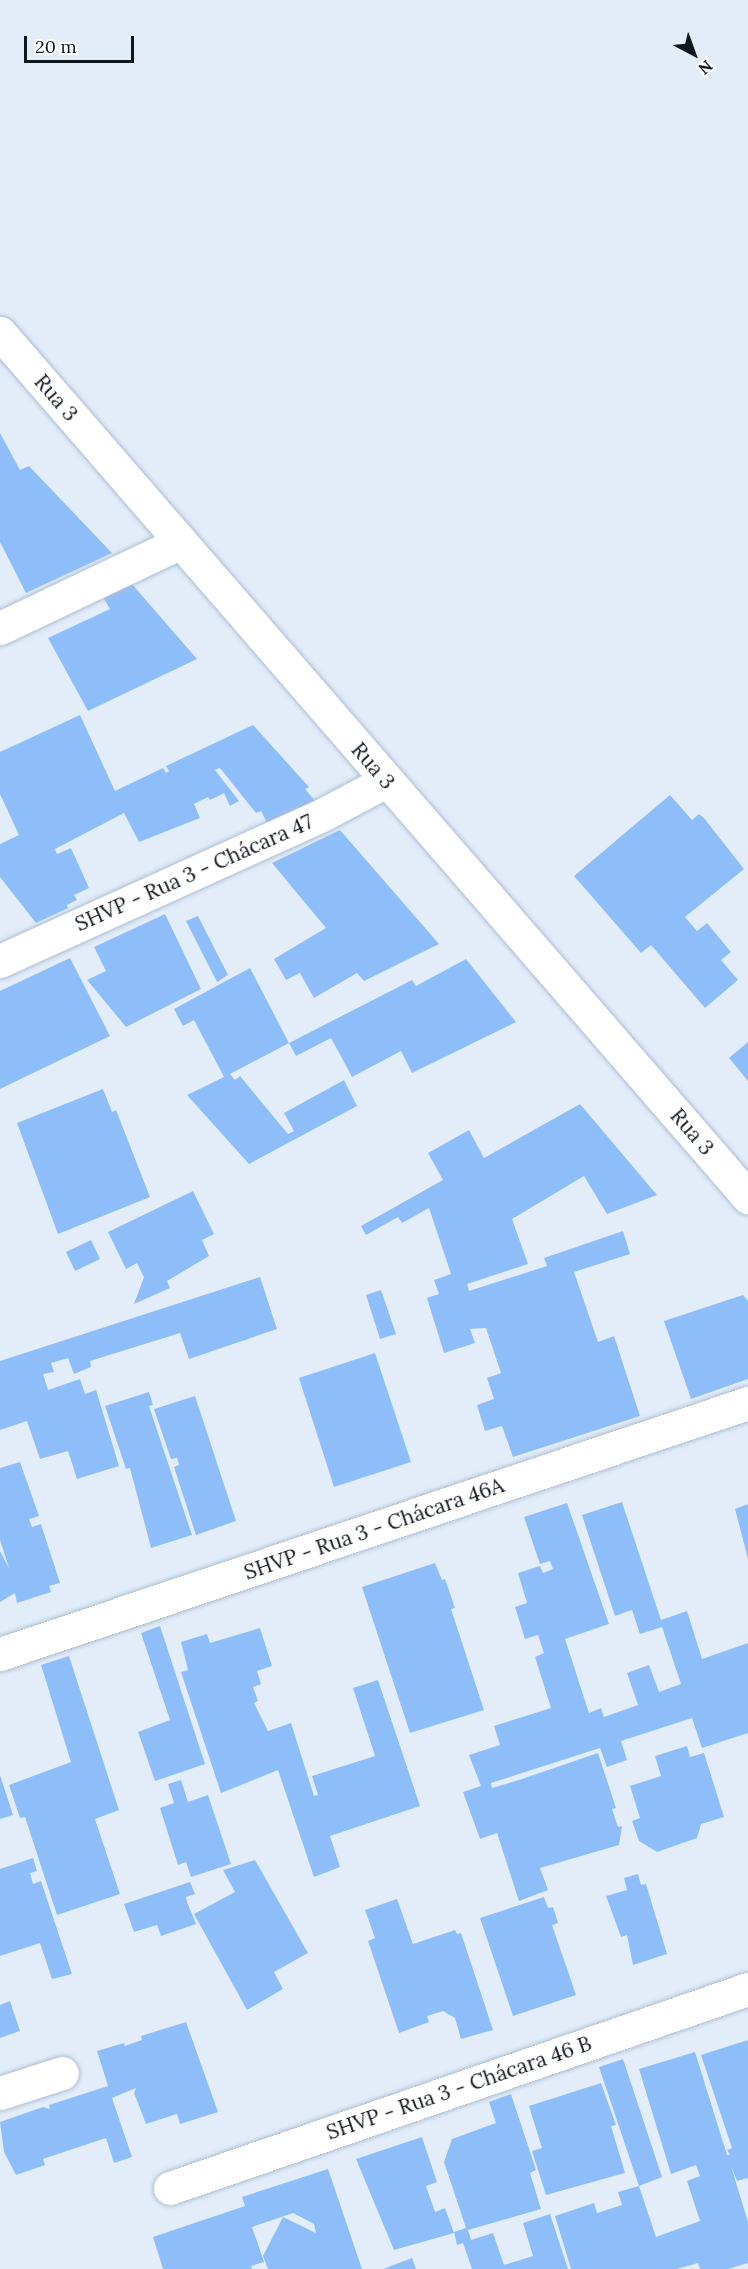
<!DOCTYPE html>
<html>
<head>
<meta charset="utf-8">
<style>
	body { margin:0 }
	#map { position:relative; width:748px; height:2269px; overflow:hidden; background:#e3edfa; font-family:Lora,serif }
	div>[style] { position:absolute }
	.building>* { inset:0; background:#8ebefa }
	.roads { filter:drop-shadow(0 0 2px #aebed3) drop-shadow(0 0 2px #aebed3) }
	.minor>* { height:33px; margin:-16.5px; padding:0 16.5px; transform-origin:16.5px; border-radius:16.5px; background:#fff }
	.major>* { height:33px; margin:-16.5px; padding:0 16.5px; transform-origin:16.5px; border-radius:16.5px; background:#fff }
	span { translate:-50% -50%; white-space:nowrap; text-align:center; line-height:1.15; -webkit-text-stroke:6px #fff; paint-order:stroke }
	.street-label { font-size:21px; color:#10161d }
	.north { position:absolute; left:664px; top:24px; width:60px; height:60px; -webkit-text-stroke:4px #fff; paint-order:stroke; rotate:139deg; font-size:16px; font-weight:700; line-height:24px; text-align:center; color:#10161d }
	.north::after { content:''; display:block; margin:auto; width:21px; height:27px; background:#10161d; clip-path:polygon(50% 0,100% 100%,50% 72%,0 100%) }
	.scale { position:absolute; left:24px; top:36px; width:110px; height:27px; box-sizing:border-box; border:3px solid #10161d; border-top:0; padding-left:8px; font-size:18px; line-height:21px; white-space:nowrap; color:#10161d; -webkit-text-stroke:4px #fff; paint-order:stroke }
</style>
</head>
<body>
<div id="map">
	<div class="building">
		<div style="clip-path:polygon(0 433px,20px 470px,29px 466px,112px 553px,26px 593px,0 542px)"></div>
		<div style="clip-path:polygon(125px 576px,197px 659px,88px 711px,48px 638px,110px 609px,98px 589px)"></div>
		<div style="clip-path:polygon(80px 715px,115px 791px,163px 768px,166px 773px,169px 771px,166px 766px,253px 725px,309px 787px,305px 789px,316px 802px,274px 836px,261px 811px,256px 813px,220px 768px,215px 770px,239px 801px,230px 806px,224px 793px,210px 800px,208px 797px,194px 804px,200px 818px,139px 842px,124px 813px,55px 849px,57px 854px,71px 848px,89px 888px,74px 895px,77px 900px,67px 905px,68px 908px,36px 923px,0 877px,0 844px,19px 835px,0 794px,0 752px)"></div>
		<div style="clip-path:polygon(670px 795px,692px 820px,699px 814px,704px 818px,744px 869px,685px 917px,697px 931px,707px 923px,731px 952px,721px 960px,738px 980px,705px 1008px,651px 945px,641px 953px,574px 876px)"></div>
		<div style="clip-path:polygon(340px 830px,439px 944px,364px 981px,357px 973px,314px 998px,300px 973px,286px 980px,274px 959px,326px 928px,272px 863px)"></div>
		<div style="clip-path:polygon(165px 914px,201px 989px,126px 1027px,87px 980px,106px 971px,94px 947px)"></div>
		<div style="clip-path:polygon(198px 916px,228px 975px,217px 982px,186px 921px)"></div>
		<div style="clip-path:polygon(70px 958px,110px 1036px,0 1089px,0 991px)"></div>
		<div style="clip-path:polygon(466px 959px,516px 1022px,412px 1073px,401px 1051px,352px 1077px,331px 1038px,296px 1056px,289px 1043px,412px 980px,416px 986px)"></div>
		<div style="clip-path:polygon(250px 968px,289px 1043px,230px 1074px,235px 1080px,240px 1076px,288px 1134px,294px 1131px,284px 1113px,344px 1080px,357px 1106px,249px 1164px,187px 1095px,224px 1077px,194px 1020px,183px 1026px,174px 1009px)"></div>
		<div style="clip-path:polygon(748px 1042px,748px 1081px,729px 1058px)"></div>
		<div style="clip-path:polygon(103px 1089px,112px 1112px,116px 1110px,150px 1197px,58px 1234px,17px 1123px)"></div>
		<div style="clip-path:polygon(580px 1104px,657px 1195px,607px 1214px,584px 1176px,512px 1219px,528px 1264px,467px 1284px,469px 1291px,547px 1266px,544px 1258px,623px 1231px,630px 1254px,574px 1272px,598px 1342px,614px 1336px,640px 1416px,513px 1457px,502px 1426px,485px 1431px,477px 1405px,494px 1399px,487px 1378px,501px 1373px,486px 1328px,470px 1329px,475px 1343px,444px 1353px,427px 1298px,439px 1294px,434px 1280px,451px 1274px,429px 1208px,402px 1223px,398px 1217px,366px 1235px,361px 1226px,443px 1180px,428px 1153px,469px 1130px,484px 1158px)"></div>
		<div style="clip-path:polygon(193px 1191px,214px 1234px,202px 1240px,209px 1256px,167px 1281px,170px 1288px,134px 1304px,144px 1277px,137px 1263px,126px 1269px,108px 1232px)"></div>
		<div style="clip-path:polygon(91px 1240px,100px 1259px,75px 1271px,66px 1252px)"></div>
		<div style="clip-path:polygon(260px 1277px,277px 1329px,189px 1359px,180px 1333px,90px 1361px,91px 1367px,74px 1374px,68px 1358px,51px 1363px,54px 1372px,43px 1374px,48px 1390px,80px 1379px,85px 1394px,96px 1390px,119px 1466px,77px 1479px,68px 1451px,40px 1459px,27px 1421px,0 1430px,0 1361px)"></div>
		<div style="clip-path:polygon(381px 1290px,396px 1334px,380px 1339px,366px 1295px)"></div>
		<div style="clip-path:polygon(743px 1295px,748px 1301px,748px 1379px,691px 1399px,664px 1321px)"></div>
		<div style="clip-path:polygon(375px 1353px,411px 1462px,334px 1487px,299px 1378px)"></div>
		<div style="clip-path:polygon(149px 1392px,153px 1405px,149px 1406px,192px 1535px,151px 1548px,130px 1468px,126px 1469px,105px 1406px)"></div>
		<div style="clip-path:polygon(195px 1396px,236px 1521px,196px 1535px,174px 1467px,179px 1465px,177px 1458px,171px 1459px,154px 1409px)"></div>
		<div style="clip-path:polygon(20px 1462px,39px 1516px,29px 1519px,32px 1527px,41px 1524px,60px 1583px,49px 1586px,51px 1592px,17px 1603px,15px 1593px,0 1602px,0 1551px,9px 1568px,0 1540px,0 1468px)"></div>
		<div style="clip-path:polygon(622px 1502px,661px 1620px,687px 1611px,702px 1659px,748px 1643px,748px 1733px,702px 1748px,692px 1718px,621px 1741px,627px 1760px,607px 1767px,600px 1748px,491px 1783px,492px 1788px,519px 1780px,598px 1753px,616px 1808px,612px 1809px,618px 1827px,622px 1826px,619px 1845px,540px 1868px,548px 1890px,519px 1901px,497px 1833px,480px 1839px,463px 1792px,481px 1786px,469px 1755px,500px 1745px,494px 1726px,551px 1708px,535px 1657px,544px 1653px,538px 1635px,525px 1639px,515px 1607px,527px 1603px,518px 1573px,540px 1566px,543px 1573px,553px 1569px,550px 1561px,540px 1564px,524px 1517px,567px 1503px,609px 1624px,565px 1639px,589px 1713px,601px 1708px,604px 1717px,638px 1705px,627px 1673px,649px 1665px,659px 1692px,681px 1684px,662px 1627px,640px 1634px,632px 1610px,615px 1616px,591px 1543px,582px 1515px)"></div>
		<div style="clip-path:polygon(748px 1504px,748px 1559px,735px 1509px)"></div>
		<div style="clip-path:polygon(435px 1563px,442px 1580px,445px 1579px,455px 1608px,451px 1609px,484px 1710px,410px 1733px,362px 1587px)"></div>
		<div style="clip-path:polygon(160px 1626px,205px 1764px,155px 1781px,138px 1732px,170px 1720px,141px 1633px)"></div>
		<div style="clip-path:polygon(260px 1628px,272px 1666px,257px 1671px,261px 1684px,253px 1687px,258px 1701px,254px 1703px,268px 1731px,291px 1723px,314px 1796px,318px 1795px,312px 1776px,375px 1756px,353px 1688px,378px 1680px,420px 1806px,330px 1836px,340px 1867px,314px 1877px,278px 1770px,221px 1793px,181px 1672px,188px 1670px,181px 1642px,207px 1634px,210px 1643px)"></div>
		<div style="clip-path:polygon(69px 1656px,119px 1810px,95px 1819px,120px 1894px,57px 1915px,25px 1817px,20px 1818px,9px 1785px,71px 1762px,41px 1665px)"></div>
		<div style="clip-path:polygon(687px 1746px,690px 1757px,704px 1753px,724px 1817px,701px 1824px,697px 1838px,657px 1852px,639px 1841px,632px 1821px,640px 1818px,630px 1786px,661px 1776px,655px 1756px)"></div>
		<div style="clip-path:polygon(0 1775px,13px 1815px,0 1819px)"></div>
		<div style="clip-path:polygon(181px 1780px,188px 1802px,208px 1795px,231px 1864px,191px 1877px,186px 1862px,178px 1865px,160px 1808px,174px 1803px,168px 1784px)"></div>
		<div style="clip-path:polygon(33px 1858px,37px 1871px,30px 1873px,33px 1884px,41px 1881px,72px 1974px,52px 1979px,40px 1943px,0 1956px,0 1869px)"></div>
		<div style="clip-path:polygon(255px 1860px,308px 1953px,274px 1972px,283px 1989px,247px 2010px,194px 1914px,235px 1892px,223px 1870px)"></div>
		<div style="clip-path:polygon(638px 1874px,641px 1885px,646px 1884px,667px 1954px,633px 1965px,627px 1935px,621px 1937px,606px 1896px,627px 1890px,624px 1878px)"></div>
		<div style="clip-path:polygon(190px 1882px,195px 1894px,186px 1897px,187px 1902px,196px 1924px,161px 1936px,157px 1925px,134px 1932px,124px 1904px)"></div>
		<div style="clip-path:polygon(544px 1897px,548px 1908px,553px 1907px,558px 1923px,552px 1925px,576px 1995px,513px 2016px,480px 1918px)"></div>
		<div style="clip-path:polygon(397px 1899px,413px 1944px,455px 1930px,457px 1934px,461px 1933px,493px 2030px,461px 2039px,455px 2018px,443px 2011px,427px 2016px,429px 2022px,399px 2033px,368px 1941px,375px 1938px,365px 1910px)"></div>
		<div style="clip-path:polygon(10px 2001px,20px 2031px,0 2038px,0 2005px)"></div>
		<div style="clip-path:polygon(186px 2022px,218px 2112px,180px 2124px,177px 2114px,146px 2124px,134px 2093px,136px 2088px,112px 2098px,132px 2157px,114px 2163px,106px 2138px,43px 2159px,45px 2165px,16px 2175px,4px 2152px,0 2122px,43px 2107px,50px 2109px,49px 2105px,108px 2086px,97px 2051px,124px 2043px,125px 2046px,142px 2040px,141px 2036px)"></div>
		<div style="clip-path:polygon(748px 2040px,748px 2178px,737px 2181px,731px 2166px,748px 2222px,748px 2263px,728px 2269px,700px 2269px,698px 2263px,677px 2269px,571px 2269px,555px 2216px,594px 2203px,597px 2213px,622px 2205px,618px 2192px,639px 2186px,656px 2237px,700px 2221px,687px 2181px,700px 2176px,696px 2165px,671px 2174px,639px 2069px,695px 2052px,727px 2155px,730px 2155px,727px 2150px,732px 2148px,701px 2055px)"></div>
		<div style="clip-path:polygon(623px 2059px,662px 2177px,639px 2186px,599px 2067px)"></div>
		<div style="clip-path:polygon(601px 2083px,616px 2125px,611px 2126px,625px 2173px,546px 2195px,532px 2151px,542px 2148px,529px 2106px)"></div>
		<div style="clip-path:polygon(511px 2094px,536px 2170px,530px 2173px,541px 2209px,468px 2230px,471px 2240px,493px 2233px,504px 2265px,533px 2256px,523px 2223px,550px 2214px,568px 2269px,472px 2269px,463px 2243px,457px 2245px,454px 2232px,466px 2228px,444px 2162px,452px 2139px,496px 2123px,489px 2102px)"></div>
		<div style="clip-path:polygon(422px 2137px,437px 2182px,426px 2186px,435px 2212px,445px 2208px,454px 2233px,394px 2250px,356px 2159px)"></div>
		<div style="clip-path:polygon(328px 2169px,362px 2269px,268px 2269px,263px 2256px,283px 2217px,316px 2233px,314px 2224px,293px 2213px,252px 2227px,264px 2262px,251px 2266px,252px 2269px,163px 2269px,153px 2237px,245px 2206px,242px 2197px)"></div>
		<div style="clip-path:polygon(412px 2258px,416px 2269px,383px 2269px)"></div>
	</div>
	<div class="roads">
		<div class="minor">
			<div style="left:0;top:628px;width:200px;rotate:-25.4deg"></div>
			<div style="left:0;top:961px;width:354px;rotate:-24.4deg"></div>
			<div style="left:322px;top:815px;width:72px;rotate:-28deg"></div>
			<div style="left:0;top:1654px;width:789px;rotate:-18.55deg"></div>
			<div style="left:0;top:2093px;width:65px;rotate:-17.9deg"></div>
			<div style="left:170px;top:2188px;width:611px;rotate:-19deg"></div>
		</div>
		<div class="major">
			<div style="left:0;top:333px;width:1143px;rotate:49.12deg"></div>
		</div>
	</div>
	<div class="street-label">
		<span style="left:56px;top:398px;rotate:49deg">Rua 3</span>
		<span style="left:373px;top:766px;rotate:49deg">Rua 3</span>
		<span style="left:194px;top:873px;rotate:-24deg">SHVP - Rua 3 - Chácara 47</span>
		<span style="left:692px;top:1132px;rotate:49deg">Rua 3</span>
		<span style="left:374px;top:1529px;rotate:-19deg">SHVP - Rua 3 - Chácara 46A</span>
		<span style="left:459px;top:2088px;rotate:-19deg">SHVP - Rua 3 - Chácara 46 B</span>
	</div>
	<div class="north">N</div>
	<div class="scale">20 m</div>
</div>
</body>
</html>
